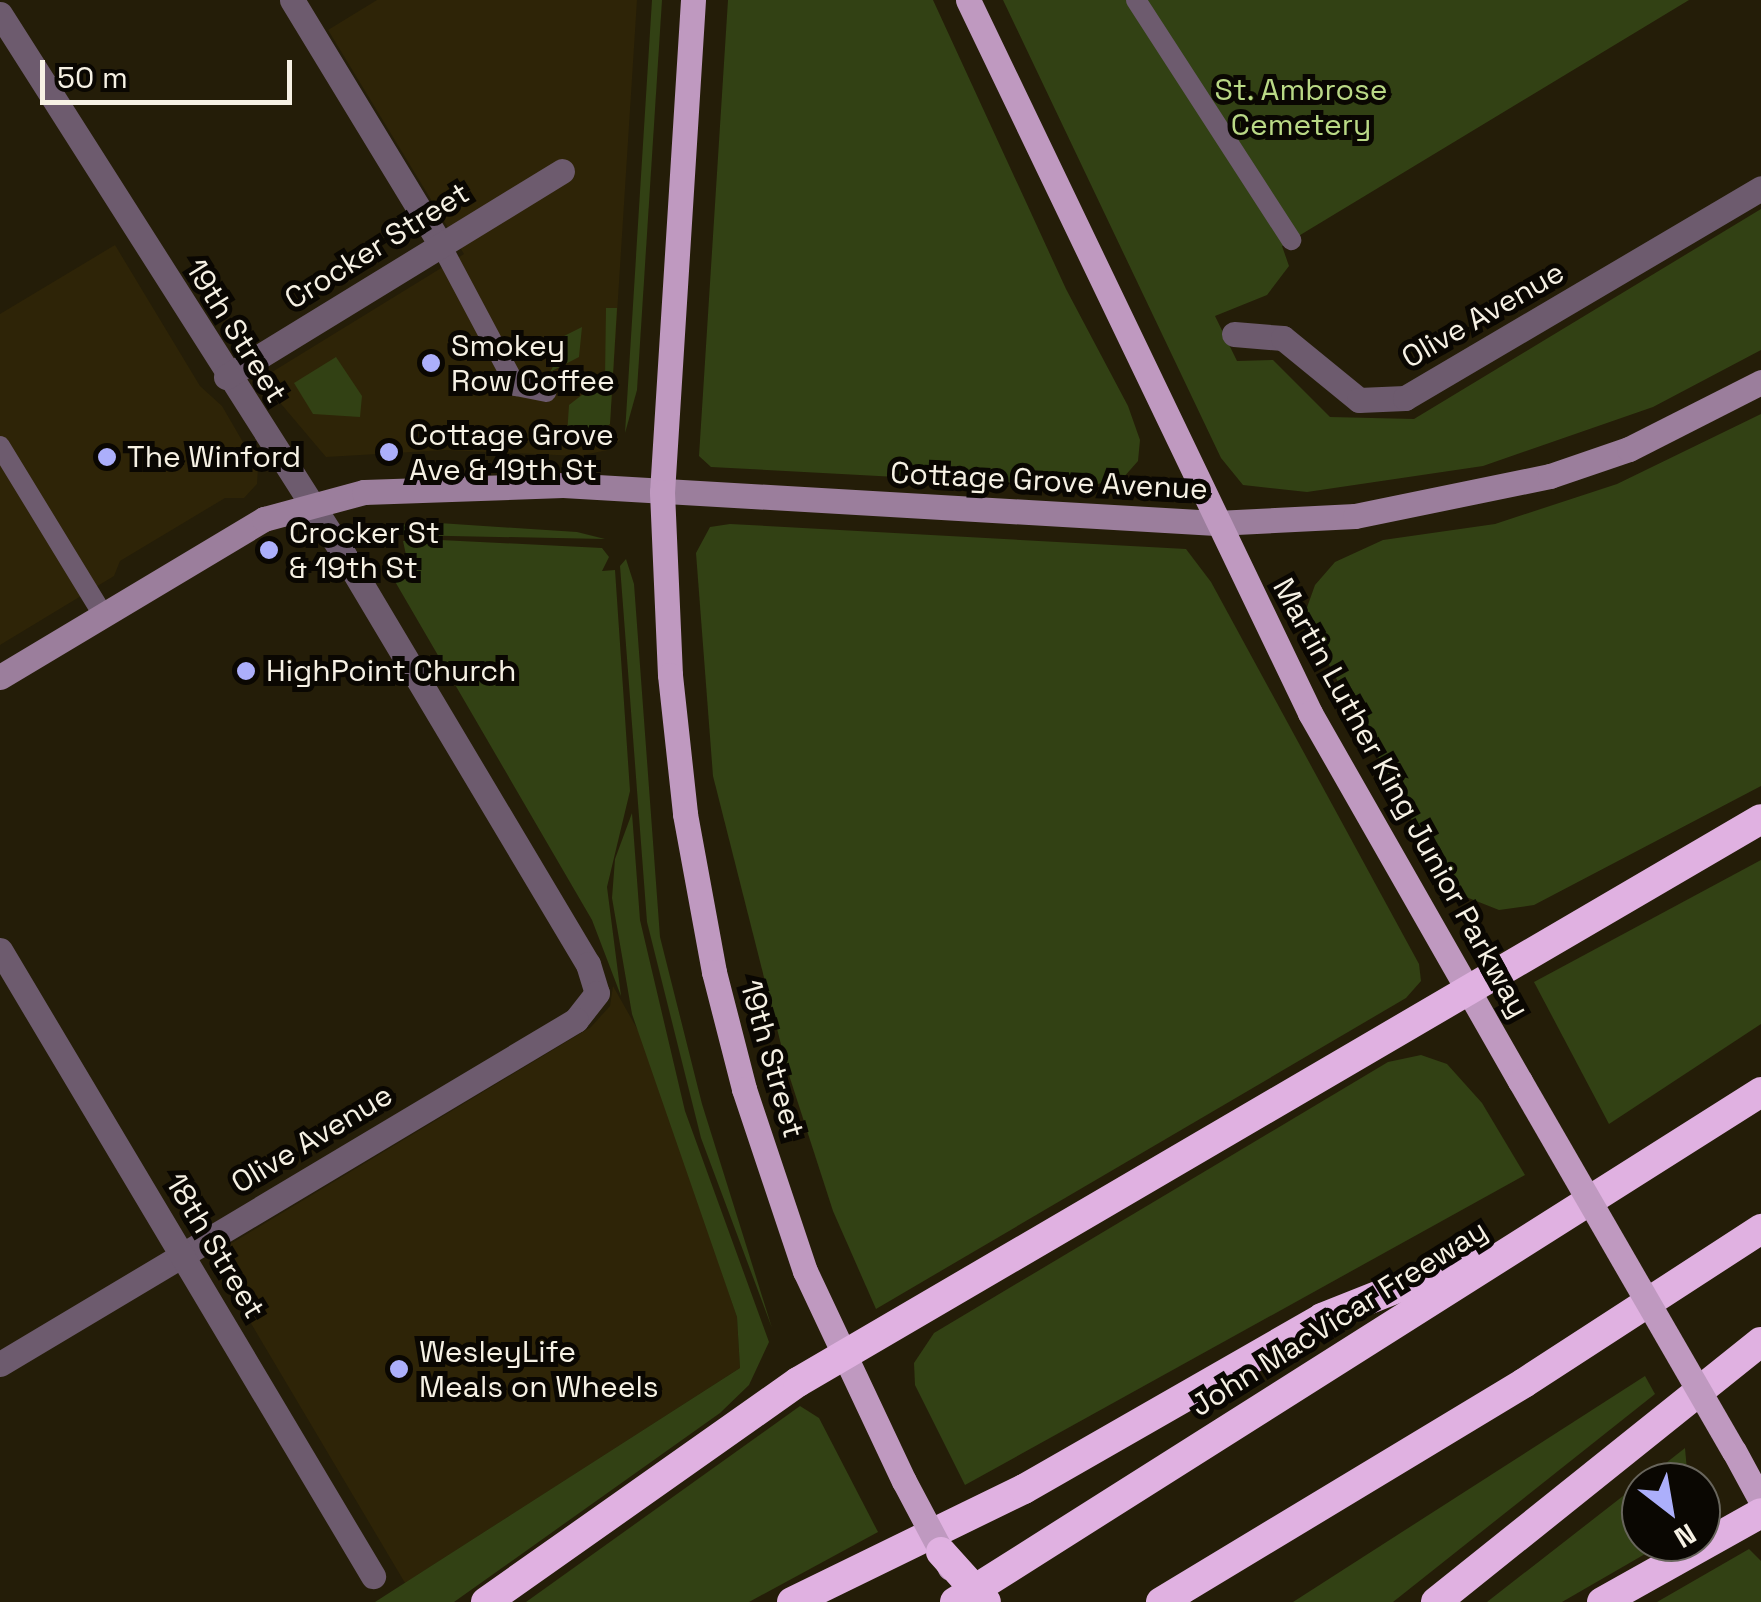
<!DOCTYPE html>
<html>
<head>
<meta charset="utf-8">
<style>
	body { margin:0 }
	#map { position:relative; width:1761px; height:1602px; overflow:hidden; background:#241d08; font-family:"Space Grotesk",sans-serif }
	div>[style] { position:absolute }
	.built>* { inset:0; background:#2e2407 }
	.green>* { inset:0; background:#324114 }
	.lane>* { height:20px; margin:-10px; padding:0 10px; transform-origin:10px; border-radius:10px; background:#6d5b6e }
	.street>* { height:25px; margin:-12.5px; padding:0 12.5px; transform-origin:12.5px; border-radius:12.5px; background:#6d5b6e }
	.secondary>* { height:25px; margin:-12.5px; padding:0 12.5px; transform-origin:12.5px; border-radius:12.5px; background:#9b7e9c }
	.primary>* { height:25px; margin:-12.5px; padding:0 12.5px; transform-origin:12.5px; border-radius:12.5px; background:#bf99c0 }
	.highway>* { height:30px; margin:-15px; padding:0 15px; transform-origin:15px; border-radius:15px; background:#e0b1e1 }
	.primary-bridge>* { height:25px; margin:-12.5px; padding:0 12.5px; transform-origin:12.5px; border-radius:12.5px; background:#bf99c0 }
	.highway-bridge>* { height:30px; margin:-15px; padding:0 15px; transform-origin:15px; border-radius:15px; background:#e0b1e1 }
	.dots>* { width:28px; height:28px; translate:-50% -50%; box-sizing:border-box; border:5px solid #0a0702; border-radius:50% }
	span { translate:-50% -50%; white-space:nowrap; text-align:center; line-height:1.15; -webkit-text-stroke:10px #0a0702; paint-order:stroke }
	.park-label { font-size:30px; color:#bad986 }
	.street-label { font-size:30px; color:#f6f1e4 }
	.poi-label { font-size:30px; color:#f6f1e4 }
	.left { translate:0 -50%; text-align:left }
	.north { position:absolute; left:1621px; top:1462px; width:100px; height:100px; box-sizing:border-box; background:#0a0702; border:2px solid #68655c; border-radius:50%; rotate:149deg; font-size:28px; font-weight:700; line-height:40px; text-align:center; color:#f6f1e4 }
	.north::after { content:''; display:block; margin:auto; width:35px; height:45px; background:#acaffb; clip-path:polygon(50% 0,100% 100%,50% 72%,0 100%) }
	.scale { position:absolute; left:40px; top:60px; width:252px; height:45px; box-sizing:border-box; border:5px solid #f6f1e4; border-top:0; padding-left:12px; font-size:30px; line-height:35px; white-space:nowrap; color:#f6f1e4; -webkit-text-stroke:8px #0a0702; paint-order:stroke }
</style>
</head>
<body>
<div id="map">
	<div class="built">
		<div style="clip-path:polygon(377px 0,637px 0,610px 424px,620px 440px,608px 450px,578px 456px,446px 450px,326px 457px,271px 392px,272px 372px,464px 254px,328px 30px)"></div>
		<div style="clip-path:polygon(115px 245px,200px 386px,222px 406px,258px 468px,257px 484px,244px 498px,225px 498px,120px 561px,114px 576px,0 645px,0 314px)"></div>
		<div style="clip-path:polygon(613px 986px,648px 1048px,737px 1317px,740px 1368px,405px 1583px,214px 1261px,222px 1249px,591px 1027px,610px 1006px)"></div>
	</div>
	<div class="green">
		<div style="clip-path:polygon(652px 0,662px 0,637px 390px,625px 433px)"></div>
		<div style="clip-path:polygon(728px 0,933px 0,1066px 289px,1128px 406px,1140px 440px,1138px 461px,1123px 478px,1085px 487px,711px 467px,699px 456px)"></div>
		<div style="clip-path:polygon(1003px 0,1689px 0,1282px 246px,1289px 266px,1267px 295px,1215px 316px,1237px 361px,1273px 360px,1330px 417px,1414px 419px,1761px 209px,1761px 350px,1653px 407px,1483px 466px,1307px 492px,1243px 485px,1221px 458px)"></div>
		<div style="clip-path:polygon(606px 308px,617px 308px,610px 424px,594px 437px,567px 435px,569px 405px,605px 377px)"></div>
		<div style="clip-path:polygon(582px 327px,579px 357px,550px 372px,563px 348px,558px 339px)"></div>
		<div style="clip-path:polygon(336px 357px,362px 396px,360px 417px,313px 414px,294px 383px)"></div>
		<div style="clip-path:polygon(1761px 414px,1761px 786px,1534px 905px,1499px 910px,1461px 895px,1441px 875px,1312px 633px,1305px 613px,1315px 585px,1335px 562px,1383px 540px,1495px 524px,1617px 484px)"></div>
		<div style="clip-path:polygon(439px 523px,577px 532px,605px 539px,402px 535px,395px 525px)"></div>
		<div style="clip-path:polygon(730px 524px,1186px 549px,1211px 582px,1419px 964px,1421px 981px,1406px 998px,876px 1309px,833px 1211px,788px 1072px,713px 776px,696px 553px,710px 527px)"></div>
		<div style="clip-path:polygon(420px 539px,602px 548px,609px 557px,602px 571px,615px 570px,630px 791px,607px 887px,621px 996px,592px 920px,386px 566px,406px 555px,403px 541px)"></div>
		<div style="clip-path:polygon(626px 559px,634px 584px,660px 937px,702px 1104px,772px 1328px,701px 1138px,647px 922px,620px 566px)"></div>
		<div style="clip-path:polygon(632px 813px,640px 920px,685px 1111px,769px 1342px,749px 1385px,720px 1413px,454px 1602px,375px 1602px,740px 1368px,737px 1317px,632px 1014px,612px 898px,615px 859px)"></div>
		<div style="clip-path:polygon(1761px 860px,1761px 1024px,1609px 1124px,1534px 982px)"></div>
		<div style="clip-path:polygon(1421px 1055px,1447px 1064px,1482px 1103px,1525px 1175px,965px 1485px,915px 1385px,914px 1363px,934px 1333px,1388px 1062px)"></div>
		<div style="clip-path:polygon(1645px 1376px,1655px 1394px,1393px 1602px,1293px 1602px)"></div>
		<div style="clip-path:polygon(800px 1406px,819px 1418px,878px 1532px,749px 1602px,526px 1602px)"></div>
		<div style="clip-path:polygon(1685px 1448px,1688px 1482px,1642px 1482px)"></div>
		<div style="clip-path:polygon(1641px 1482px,1641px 1542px,1660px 1542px,1652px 1550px,1562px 1602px,1487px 1602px)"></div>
		<div style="clip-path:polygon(1749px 1549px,1761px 1561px,1761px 1602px,1657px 1602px)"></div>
	</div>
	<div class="lane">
		<div style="left:1136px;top:0;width:286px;rotate:57.1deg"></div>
		<div style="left:441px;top:245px;width:160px;rotate:62deg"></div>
		<div style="left:516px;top:386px;width:31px;rotate:11deg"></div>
		<div style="left:0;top:446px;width:198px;rotate:58.6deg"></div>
	</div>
	<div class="street">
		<div style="left:292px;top:0;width:287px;rotate:58.7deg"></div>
		<div style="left:0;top:14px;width:641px;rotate:57.55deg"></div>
		<div style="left:344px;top:555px;width:476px;rotate:59.2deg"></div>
		<div style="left:588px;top:964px;width:30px;rotate:73deg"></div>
		<div style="left:597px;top:993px;width:34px;rotate:128deg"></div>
		<div style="left:576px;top:1020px;width:671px;rotate:149.15deg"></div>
		<div style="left:1234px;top:334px;width:49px;rotate:4.7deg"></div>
		<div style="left:1283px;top:338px;width:98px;rotate:39.2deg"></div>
		<div style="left:1359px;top:400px;width:46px;rotate:-2.5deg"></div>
		<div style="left:1405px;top:398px;width:413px;rotate:-30.5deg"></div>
		<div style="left:226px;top:377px;width:394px;rotate:-31.5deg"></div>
		<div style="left:0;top:950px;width:729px;rotate:59.21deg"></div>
	</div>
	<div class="secondary">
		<div style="left:0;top:677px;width:308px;rotate:-30.9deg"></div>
		<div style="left:264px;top:519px;width:104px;rotate:-15.1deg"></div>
		<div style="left:364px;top:492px;width:199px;rotate:-2deg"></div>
		<div style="left:563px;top:485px;width:654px;rotate:3.33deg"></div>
		<div style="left:1216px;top:523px;width:139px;rotate:-2.9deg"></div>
		<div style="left:1355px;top:516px;width:199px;rotate:-11.6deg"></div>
		<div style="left:1550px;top:476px;width:83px;rotate:-18.9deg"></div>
		<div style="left:1629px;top:449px;width:148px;rotate:-26.9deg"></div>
	</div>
	<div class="primary">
		<div style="left:693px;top:0;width:493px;rotate:93.6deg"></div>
		<div style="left:662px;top:492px;width:183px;rotate:87.5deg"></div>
		<div style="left:670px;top:675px;width:140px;rotate:83.8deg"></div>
		<div style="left:685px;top:814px;width:161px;rotate:79.6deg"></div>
		<div style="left:714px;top:972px;width:121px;rotate:75.6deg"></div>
		<div style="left:744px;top:1089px;width:192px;rotate:71.5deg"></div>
		<div style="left:805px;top:1271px;width:232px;rotate:64.8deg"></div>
		<div style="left:968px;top:0;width:791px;rotate:64.37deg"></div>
		<div style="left:1310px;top:713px;width:424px;rotate:60.3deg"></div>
		<div style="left:1734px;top:1451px;width:57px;rotate:61.6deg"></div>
	</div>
	<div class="highway">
		<div style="left:486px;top:1602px;width:382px;rotate:-35.2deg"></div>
		<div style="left:798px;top:1382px;width:1115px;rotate:-30.31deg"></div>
		<div style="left:792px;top:1602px;width:258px;rotate:-26deg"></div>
		<div style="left:1024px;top:1489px;width:344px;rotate:-29.8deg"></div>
		<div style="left:1322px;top:1318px;width:162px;rotate:-21.7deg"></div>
		<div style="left:955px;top:1602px;width:954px;rotate:-32.32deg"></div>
		<div style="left:1161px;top:1602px;width:424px;rotate:-31.1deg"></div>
		<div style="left:1524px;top:1383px;width:283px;rotate:-33deg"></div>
		<div style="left:1436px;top:1602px;width:416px;rotate:-38.7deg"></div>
		<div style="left:1602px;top:1602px;width:182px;rotate:-29.2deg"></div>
	</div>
	<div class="primary-bridge">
		<div style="left:1520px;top:1081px;width:427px;rotate:60deg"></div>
		<div style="left:904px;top:1481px;width:98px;rotate:62.1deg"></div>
	</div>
	<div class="highway-bridge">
		<div style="left:941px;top:1552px;width:67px;rotate:48deg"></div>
	</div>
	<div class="dots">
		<div style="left:431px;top:363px;background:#acaffb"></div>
		<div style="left:389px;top:452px;background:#acaffb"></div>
		<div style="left:107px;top:457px;background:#acaffb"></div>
		<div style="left:269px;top:550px;background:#acaffb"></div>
		<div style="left:246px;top:671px;background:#acaffb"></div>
		<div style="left:399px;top:1369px;background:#acaffb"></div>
	</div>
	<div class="park-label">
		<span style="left:1301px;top:107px">St. Ambrose<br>Cemetery</span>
	</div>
	<div class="street-label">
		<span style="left:377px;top:246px;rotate:-32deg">Crocker Street</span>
		<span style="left:1483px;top:315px;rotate:-30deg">Olive Avenue</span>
		<span style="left:236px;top:331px;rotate:58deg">19th Street</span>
		<span style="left:1049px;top:481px;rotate:3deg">Cottage Grove Avenue</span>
		<span style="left:1401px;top:798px;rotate:61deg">Martin Luther King Junior Parkway</span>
		<span style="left:772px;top:1059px;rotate:74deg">19th Street</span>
		<span style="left:312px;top:1139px;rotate:-31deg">Olive Avenue</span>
		<span style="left:215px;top:1246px;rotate:59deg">18th Street</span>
		<span style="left:1339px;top:1318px;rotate:-32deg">John MacVicar Freeway</span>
	</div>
	<div class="poi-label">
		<span class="left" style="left:451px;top:363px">Smokey<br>Row Coffee</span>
		<span class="left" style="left:409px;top:452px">Cottage Grove<br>Ave &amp; 19th St</span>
		<span class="left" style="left:127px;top:457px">The Winford</span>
		<span class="left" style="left:289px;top:550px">Crocker St<br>&amp; 19th St</span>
		<span class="left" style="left:266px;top:671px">HighPoint Church</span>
		<span class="left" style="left:419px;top:1369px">WesleyLife<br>Meals on Wheels</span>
	</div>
	<div class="north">N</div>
	<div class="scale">50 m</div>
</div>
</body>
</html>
